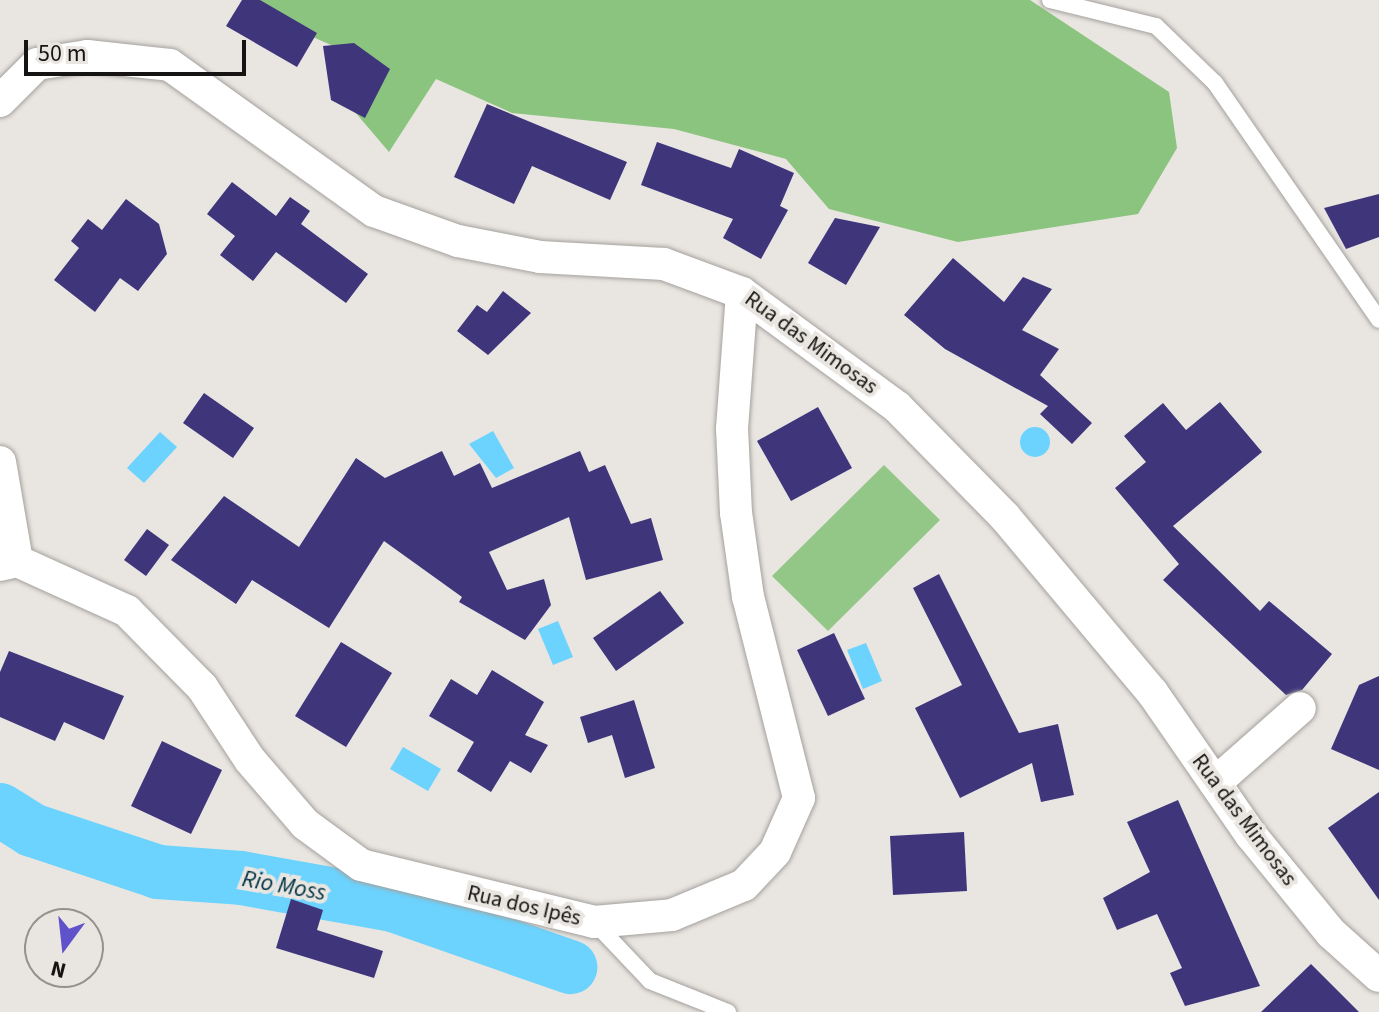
<!DOCTYPE html>
<html>
<head>
<meta charset="utf-8">
<style>
	body { margin:0 }
	#map { position:relative; width:1379px; height:1012px; overflow:hidden; background:#e9e5e1; font-family:"Source Sans 3",sans-serif }
	div>[style] { position:absolute }
	.green>* { inset:0; background:#93c787 }
	.forest>* { inset:0; background:#8bc47e }
	.water>* { inset:0; background:#6bd3fe }
	.round { border-radius:50% }
	.river>* { height:54px; margin:-27px; padding:0 27px; transform-origin:27px; border-radius:27px; background:#6bd3fe }
	.building>* { inset:0; background:#3e357b }
	.roads { filter:drop-shadow(0 0 2px #a4a19d) drop-shadow(0 0 2px #a4a19d) }
	.service>* { height:16px; margin:-8px; padding:0 8px; transform-origin:8px; border-radius:8px; background:#fff }
	.minor>* { height:32px; margin:-16px; padding:0 16px; transform-origin:16px; border-radius:16px; background:#fff }
	span { translate:-50% -50%; white-space:nowrap; text-align:center; line-height:1.15; -webkit-text-stroke:8px #e9e5e1; paint-order:stroke }
	.street-label { font-size:22px; color:#151412 }
	.water-label { font-size:24px; color:#013344; font-style:italic }
	.north { position:absolute; left:24px; top:908px; width:80px; height:80px; box-sizing:border-box; background:#e9e5e1; border:2px solid #94918e; border-radius:50%; rotate:195deg; font-size:22px; font-weight:700; line-height:32px; text-align:center; color:#151412 }
	.north::after { content:''; display:block; margin:auto; width:28px; height:36px; background:#6052ca; clip-path:polygon(50% 0,100% 100%,50% 72%,0 100%) }
	.scale { position:absolute; left:24px; top:40px; width:222px; height:36px; box-sizing:border-box; border:4px solid #151412; border-top:0; padding-left:10px; font-size:24px; line-height:28px; white-space:nowrap; color:#151412; -webkit-text-stroke:6px #e9e5e1; paint-order:stroke }
</style>
</head>
<body>
<div id="map">
	<div class="green">
		<div style="clip-path:polygon(884px 465px,940px 520px,828px 631px,772px 576px)"></div>
	</div>
	<div class="forest">
		<div style="clip-path:polygon(260px 0,1030px 0,1169px 92px,1177px 148px,1138px 214px,958px 242px,829px 209px,786px 159px,674px 129px,512px 113px,436px 79px,389px 152px,349px 105px,365px 60px,281px 23px)"></div>
	</div>
	<div class="water">
		<div class="round" style="left:1020px;top:427px;width:30px;height:30px"></div>
		<div style="clip-path:polygon(493px 431px,514px 468px,496px 478px,469px 444px)"></div>
		<div style="clip-path:polygon(160px 432px,177px 447px,144px 483px,127px 468px)"></div>
		<div style="clip-path:polygon(558px 621px,573px 657px,553px 665px,538px 629px)"></div>
		<div style="clip-path:polygon(866px 643px,882px 681px,863px 689px,847px 650px)"></div>
		<div style="clip-path:polygon(403px 747px,441px 769px,428px 791px,390px 769px)"></div>
	</div>
	<div class="river">
		<div style="left:0;top:810px;width:38px;rotate:32deg"></div>
		<div style="left:32px;top:830px;width:133px;rotate:18.4deg"></div>
		<div style="left:158px;top:872px;width:83px;rotate:4.1deg"></div>
		<div style="left:241px;top:878px;width:154px;rotate:10.1deg"></div>
		<div style="left:393px;top:905px;width:188px;rotate:19.3deg"></div>
	</div>
	<div class="building">
		<div style="clip-path:polygon(242px 0,260px 0,317px 33px,297px 67px,226px 26px)"></div>
		<div style="clip-path:polygon(354px 43px,390px 69px,365px 118px,331px 100px,323px 46px)"></div>
		<div style="clip-path:polygon(487px 104px,627px 162px,610px 200px,532px 166px,514px 204px,454px 177px)"></div>
		<div style="clip-path:polygon(657px 142px,731px 168px,739px 149px,794px 173px,780px 206px,788px 210px,761px 259px,723px 238px,733px 219px,641px 185px)"></div>
		<div style="clip-path:polygon(232px 182px,276px 216px,290px 197px,310px 211px,301px 224px,368px 274px,346px 303px,276px 252px,253px 281px,220px 255px,235px 236px,207px 214px)"></div>
		<div style="clip-path:polygon(1379px 194px,1379px 237px,1346px 249px,1324px 208px)"></div>
		<div style="clip-path:polygon(126px 199px,159px 224px,167px 254px,138px 291px,120px 278px,95px 312px,54px 280px,79px 248px,71px 241px,88px 219px,102px 230px)"></div>
		<div style="clip-path:polygon(835px 218px,880px 227px,846px 285px,808px 263px)"></div>
		<div style="clip-path:polygon(953px 258px,1004px 302px,1023px 277px,1052px 289px,1022px 330px,1059px 349px,1040px 375px,1092px 423px,1072px 444px,1040px 414px,1048px 406px,945px 349px,904px 315px)"></div>
		<div style="clip-path:polygon(503px 291px,531px 313px,488px 355px,457px 331px,477px 305px,487px 312px)"></div>
		<div style="clip-path:polygon(204px 393px,254px 428px,233px 458px,183px 423px)"></div>
		<div style="clip-path:polygon(1220px 402px,1262px 452px,1173px 526px,1260px 611px,1269px 601px,1332px 654px,1302px 690px,1286px 695px,1163px 580px,1179px 564px,1115px 488px,1146px 462px,1124px 436px,1163px 403px,1186px 430px)"></div>
		<div style="clip-path:polygon(818px 407px,852px 468px,791px 501px,757px 441px)"></div>
		<div style="clip-path:polygon(442px 451px,454px 476px,480px 463px,492px 488px,580px 451px,589px 472px,605px 465px,631px 524px,651px 518px,663px 560px,586px 580px,569px 517px,489px 552px,507px 590px,544px 579px,551px 605px,525px 640px,459px 602px,462px 597px,384px 541px,329px 628px,252px 580px,236px 604px,171px 560px,224px 496px,299px 547px,356px 458px,385px 478px)"></div>
		<div style="clip-path:polygon(147px 529px,169px 545px,146px 576px,124px 560px)"></div>
		<div style="clip-path:polygon(939px 574px,1019px 733px,1058px 724px,1074px 795px,1041px 802px,1032px 763px,960px 798px,915px 708px,962px 685px,913px 588px)"></div>
		<div style="clip-path:polygon(660px 591px,684px 623px,616px 671px,593px 638px)"></div>
		<div style="clip-path:polygon(834px 633px,865px 699px,828px 716px,797px 650px)"></div>
		<div style="clip-path:polygon(341px 642px,392px 673px,346px 747px,295px 716px)"></div>
		<div style="clip-path:polygon(9px 651px,124px 696px,104px 740px,64px 722px,55px 741px,0 717px,0 672px)"></div>
		<div style="clip-path:polygon(492px 670px,544px 702px,525px 735px,548px 745px,531px 773px,510px 761px,491px 792px,457px 771px,474px 742px,429px 716px,451px 679px,477px 695px)"></div>
		<div style="clip-path:polygon(1379px 676px,1379px 770px,1331px 749px,1359px 685px)"></div>
		<div style="clip-path:polygon(634px 700px,655px 768px,625px 778px,612px 735px,588px 743px,580px 717px)"></div>
		<div style="clip-path:polygon(162px 741px,222px 770px,191px 834px,131px 806px)"></div>
		<div style="clip-path:polygon(1379px 792px,1379px 900px,1328px 828px)"></div>
		<div style="clip-path:polygon(1178px 800px,1260px 986px,1185px 1006px,1170px 973px,1182px 968px,1157px 914px,1117px 930px,1103px 898px,1150px 872px,1127px 822px)"></div>
		<div style="clip-path:polygon(964px 832px,967px 891px,893px 895px,890px 836px)"></div>
		<div style="clip-path:polygon(291px 899px,323px 910px,317px 930px,383px 951px,374px 978px,276px 948px)"></div>
		<div style="clip-path:polygon(1311px 964px,1359px 1012px,1261px 1012px)"></div>
	</div>
	<div class="roads">
		<div class="service">
			<div style="left:1050px;top:0;width:109px;rotate:13.8deg"></div>
			<div style="left:1156px;top:26px;width:82px;rotate:44deg"></div>
			<div style="left:1215px;top:83px;width:288px;rotate:55.3deg"></div>
			<div style="left:595px;top:923px;width:80px;rotate:46.5deg"></div>
			<div style="left:650px;top:981px;width:84px;rotate:21.7deg"></div>
		</div>
		<div class="minor">
			<div style="left:0;top:101px;width:52px;rotate:-45deg"></div>
			<div style="left:37px;top:64px;width:51px;rotate:-9.1deg"></div>
			<div style="left:87px;top:56px;width:83px;rotate:6.2deg"></div>
			<div style="left:170px;top:65px;width:251px;rotate:35.6deg"></div>
			<div style="left:374px;top:211px;width:89px;rotate:19.7deg"></div>
			<div style="left:458px;top:241px;width:84px;rotate:11deg"></div>
			<div style="left:540px;top:257px;width:124px;rotate:3.2deg"></div>
			<div style="left:664px;top:264px;width:83px;rotate:20.4deg"></div>
			<div style="left:742px;top:293px;width:192px;rotate:36.3deg"></div>
			<div style="left:897px;top:407px;width:154px;rotate:45.5deg"></div>
			<div style="left:1005px;top:517px;width:229px;rotate:50deg"></div>
			<div style="left:1152px;top:692px;width:174px;rotate:55.3deg"></div>
			<div style="left:1251px;top:835px;width:127px;rotate:50.8deg"></div>
			<div style="left:1331px;top:933px;width:64px;rotate:41.9deg"></div>
			<div style="left:0;top:462px;width:100px;rotate:80.3deg"></div>
			<div style="left:0;top:565px;width:17px;rotate:-13deg"></div>
			<div style="left:17px;top:561px;width:121px;rotate:24.4deg"></div>
			<div style="left:127px;top:611px;width:107px;rotate:45.4deg"></div>
			<div style="left:202px;top:687px;width:87px;rotate:56.7deg"></div>
			<div style="left:250px;top:760px;width:84px;rotate:49.3deg"></div>
			<div style="left:305px;top:824px;width:69px;rotate:36.2deg"></div>
			<div style="left:361px;top:865px;width:240px;rotate:13.7deg"></div>
			<div style="left:594px;top:922px;width:78px;rotate:-5.1deg"></div>
			<div style="left:672px;top:915px;width:78px;rotate:-22.6deg"></div>
			<div style="left:744px;top:885px;width:45px;rotate:-46.8deg"></div>
			<div style="left:775px;top:852px;width:59px;rotate:-66deg"></div>
			<div style="left:799px;top:798px;width:207px;rotate:-104.2deg"></div>
			<div style="left:748px;top:597px;width:85px;rotate:-98.1deg"></div>
			<div style="left:736px;top:513px;width:84px;rotate:-92.7deg"></div>
			<div style="left:732px;top:429px;width:136px;rotate:-85.8deg"></div>
			<div style="left:1215px;top:783px;width:113px;rotate:-41.4deg"></div>
		</div>
	</div>
	<div class="street-label">
		<span style="left:811px;top:343px;rotate:36deg">Rua das Mimosas</span>
		<span style="left:1244px;top:820px;rotate:53deg">Rua das Mimosas</span>
		<span style="left:524px;top:906px;rotate:13deg">Rua dos Ipês</span>
	</div>
	<div class="water-label">
		<span style="left:284px;top:886px;rotate:10deg">Rio Moss</span>
	</div>
	<div class="north">N</div>
	<div class="scale">50 m</div>
</div>
</body>
</html>
